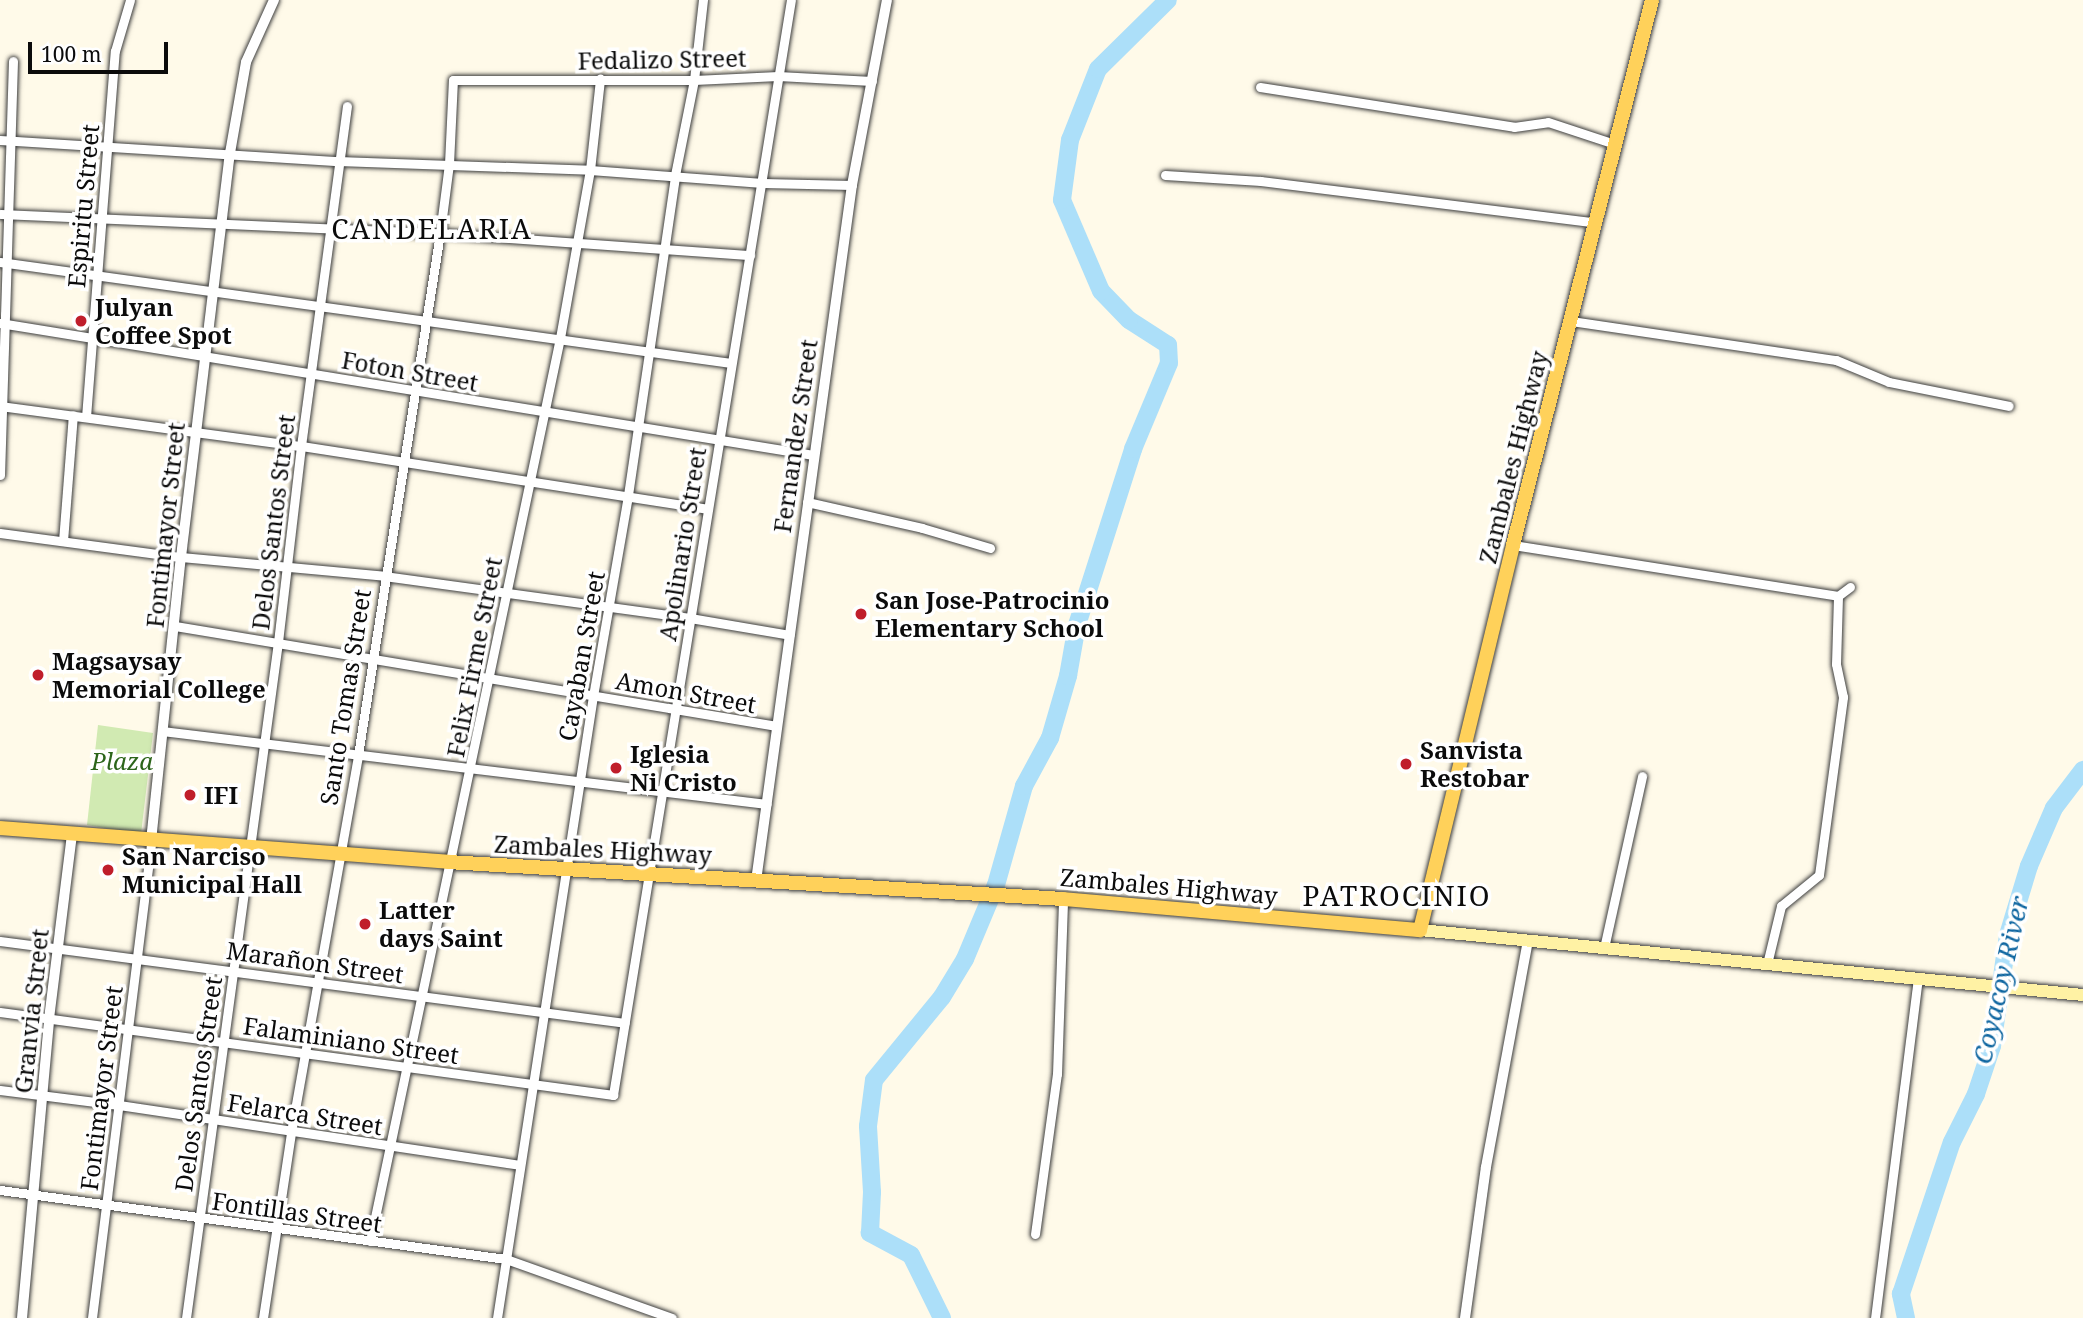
<!DOCTYPE html>
<html>
<head>
<meta charset="utf-8">
<style>
	body { margin:0 }
	#map { position:relative; width:2083px; height:1318px; overflow:hidden; background:#fffae9; font-family:"Noto Serif",serif }
	div>[style] { position:absolute }
	.green>* { inset:0; background:#d1eab2 }
	.river>* { height:18px; margin:-9px; padding:0 9px; transform-origin:9px; border-radius:9px; background:#acdff9 }
	.roads { filter:drop-shadow(0 0 2px #3e3e3e) drop-shadow(0 0 2px #3e3e3e) }
	.minor>* { height:9px; margin:-4.5px; padding:0 4.5px; transform-origin:4.5px; border-radius:4.5px; background:#fff }
	.tertiary>* { height:10px; margin:-5px; padding:0 5px; transform-origin:5px; border-radius:5px; background:#fff }
	.secondary>* { height:12px; margin:-6px; padding:0 6px; transform-origin:6px; border-radius:6px; background:#fff2a4 }
	.primary>* { height:14px; margin:-7px; padding:0 7px; transform-origin:7px; border-radius:7px; background:#ffd15a }
	.dots>* { width:19px; height:19px; translate:-50% -50%; box-sizing:border-box; border:4px solid #fff; border-radius:50% }
	span { translate:-50% -50%; white-space:nowrap; text-align:center; line-height:1.15; -webkit-text-stroke:7px #fff; paint-order:stroke }
	.street-label { font-size:24px; color:#0b0b0b }
	.poi-label { font-size:24px; color:#0b0b0b; font-weight:700 }
	.left { translate:0 -50%; text-align:left }
	.park-label { font-size:24px; color:#2c651a; font-style:italic }
	.water-label { font-size:26px; color:#1067a1; font-style:italic }
	.quarter-label { font-size:28px; color:#0b0b0b; letter-spacing:2px }
	.scale { position:absolute; left:28px; top:42px; width:140px; height:32px; box-sizing:border-box; border:4px solid #0b0b0b; border-top:0; padding-left:9px; font-size:21px; line-height:24px; white-space:nowrap; color:#0b0b0b; -webkit-text-stroke:5px #fff; paint-order:stroke }
</style>
</head>
<body>
<div id="map">
	<div class="green">
		<div style="clip-path:polygon(98px 725px,153px 733px,141px 834px,87px 825px)"></div>
	</div>
	<div class="river">
		<div style="left:942px;top:1318px;width:70px;rotate:-116.2deg"></div>
		<div style="left:911px;top:1255px;width:47px;rotate:-151.8deg"></div>
		<div style="left:870px;top:1233px;width:41px;rotate:-87.2deg"></div>
		<div style="left:872px;top:1192px;width:66px;rotate:-93.5deg"></div>
		<div style="left:868px;top:1126px;width:46px;rotate:-82.6deg"></div>
		<div style="left:874px;top:1080px;width:107px;rotate:-50.7deg"></div>
		<div style="left:942px;top:997px;width:44px;rotate:-58.8deg"></div>
		<div style="left:965px;top:959px;width:80px;rotate:-67.3deg"></div>
		<div style="left:996px;top:885px;width:103px;rotate:-74.2deg"></div>
		<div style="left:1024px;top:786px;width:55px;rotate:-61.6deg"></div>
		<div style="left:1050px;top:738px;width:65px;rotate:-73.8deg"></div>
		<div style="left:1068px;top:676px;width:52px;rotate:-80deg"></div>
		<div style="left:1077px;top:625px;width:185px;rotate:-72.3deg"></div>
		<div style="left:1133px;top:449px;width:93px;rotate:-67.3deg"></div>
		<div style="left:1169px;top:363px;width:18px;rotate:-93deg"></div>
		<div style="left:1168px;top:345px;width:46px;rotate:-147.3deg"></div>
		<div style="left:1129px;top:320px;width:40px;rotate:-134deg"></div>
		<div style="left:1101px;top:291px;width:99px;rotate:-113.2deg"></div>
		<div style="left:1062px;top:200px;width:61px;rotate:-82.4deg"></div>
		<div style="left:1070px;top:140px;width:76px;rotate:-68.5deg"></div>
		<div style="left:1098px;top:69px;width:98px;rotate:-44.6deg"></div>
		<div style="left:1906px;top:1318px;width:25px;rotate:-102deg"></div>
		<div style="left:1901px;top:1294px;width:160px;rotate:-71.5deg"></div>
		<div style="left:1952px;top:1142px;width:54px;rotate:-63.4deg"></div>
		<div style="left:1976px;top:1094px;width:51px;rotate:-71.6deg"></div>
		<div style="left:1992px;top:1046px;width:112px;rotate:-81.8deg"></div>
		<div style="left:2008px;top:935px;width:72px;rotate:-73.1deg"></div>
		<div style="left:2029px;top:866px;width:63px;rotate:-66.7deg"></div>
		<div style="left:2054px;top:808px;width:48px;rotate:-52.7deg"></div>
	</div>
	<div class="roads">
		<div class="minor">
			<div style="left:1260px;top:87px;width:257px;rotate:8.9deg"></div>
			<div style="left:1514px;top:127px;width:34px;rotate:-8deg"></div>
			<div style="left:1548px;top:122px;width:71px;rotate:18.2deg"></div>
			<div style="left:0;top:140px;width:339px;rotate:3.6deg"></div>
			<div style="left:338px;top:161px;width:252px;rotate:2deg"></div>
			<div style="left:590px;top:170px;width:173px;rotate:4.3deg"></div>
			<div style="left:763px;top:183px;width:89px;rotate:1.3deg"></div>
			<div style="left:1165px;top:175px;width:96px;rotate:3.6deg"></div>
			<div style="left:1261px;top:181px;width:338px;rotate:7.1deg"></div>
			<div style="left:0;top:214px;width:440px;rotate:2.5deg"></div>
			<div style="left:440px;top:233px;width:311px;rotate:4.1deg"></div>
			<div style="left:0;top:262px;width:738px;rotate:7.87deg"></div>
			<div style="left:1571px;top:321px;width:268px;rotate:8.4deg"></div>
			<div style="left:1836px;top:360px;width:57px;rotate:22.5deg"></div>
			<div style="left:1889px;top:382px;width:122px;rotate:11.3deg"></div>
			<div style="left:0;top:323px;width:824px;rotate:9.22deg"></div>
			<div style="left:0;top:406px;width:304px;rotate:7.6deg"></div>
			<div style="left:301px;top:446px;width:411px;rotate:8.8deg"></div>
			<div style="left:86px;top:417px;width:367px;rotate:-85.5deg"></div>
			<div style="left:115px;top:51px;width:53px;rotate:-73.6deg"></div>
			<div style="left:0;top:475px;width:414px;rotate:-88.2deg"></div>
			<div style="left:807px;top:502px;width:118px;rotate:12.7deg"></div>
			<div style="left:922px;top:528px;width:71px;rotate:16.4deg"></div>
			<div style="left:0;top:533px;width:183px;rotate:7.6deg"></div>
			<div style="left:181px;top:557px;width:204px;rotate:5.3deg"></div>
			<div style="left:384px;top:576px;width:309px;rotate:7.8deg"></div>
			<div style="left:690px;top:618px;width:101px;rotate:9.6deg"></div>
			<div style="left:63px;top:541px;width:126px;rotate:-85.5deg"></div>
			<div style="left:1513px;top:545px;width:329px;rotate:8.9deg"></div>
			<div style="left:1838px;top:596px;width:15px;rotate:-37deg"></div>
			<div style="left:175px;top:626px;width:610px;rotate:9.43deg"></div>
			<div style="left:162px;top:731px;width:609px;rotate:6.88deg"></div>
			<div style="left:0;top:941px;width:630px;rotate:7.47deg"></div>
			<div style="left:1604px;top:948px;width:176px;rotate:-77.5deg"></div>
			<div style="left:1767px;top:964px;width:60px;rotate:-76.4deg"></div>
			<div style="left:1781px;top:906px;width:49px;rotate:-39.2deg"></div>
			<div style="left:1819px;top:875px;width:180px;rotate:-82.3deg"></div>
			<div style="left:1843px;top:697px;width:34px;rotate:-102deg"></div>
			<div style="left:1836px;top:664px;width:68px;rotate:-88.3deg"></div>
			<div style="left:0;top:1012px;width:619px;rotate:7.71deg"></div>
			<div style="left:613px;top:1095px;width:1109px;rotate:-80.77deg"></div>
			<div style="left:0;top:1090px;width:120px;rotate:7.2deg"></div>
			<div style="left:119px;top:1105px;width:405px;rotate:8.5deg"></div>
			<div style="left:0;top:1190px;width:511px;rotate:7.77deg"></div>
			<div style="left:506px;top:1259px;width:176px;rotate:19.6deg"></div>
			<div style="left:1035px;top:1234px;width:162px;rotate:-82.2deg"></div>
			<div style="left:1057px;top:1074px;width:175px;rotate:-88deg"></div>
			<div style="left:370px;top:1241px;width:923px;rotate:-78.12deg"></div>
			<div style="left:560px;top:338px;width:171px;rotate:-79.9deg"></div>
			<div style="left:590px;top:170px;width:92px;rotate:-83.7deg"></div>
			<div style="left:92px;top:1318px;width:481px;rotate:-82.9deg"></div>
			<div style="left:186px;top:1318px;width:682px;rotate:-82.25deg"></div>
			<div style="left:278px;top:642px;width:197px;rotate:-83.3deg"></div>
			<div style="left:301px;top:446px;width:343px;rotate:-82.3deg"></div>
			<div style="left:263px;top:1318px;width:188px;rotate:-81.4deg"></div>
			<div style="left:291px;top:1132px;width:383px;rotate:-79.9deg"></div>
			<div style="left:358px;top:755px;width:528px;rotate:-81.07deg"></div>
			<div style="left:440px;top:233px;width:70px;rotate:-82.6deg"></div>
			<div style="left:449px;top:164px;width:84px;rotate:-87.3deg"></div>
			<div style="left:453px;top:80px;width:241px"></div>
			<div style="left:694px;top:80px;width:84px;rotate:-2.7deg"></div>
			<div style="left:778px;top:76px;width:94px;rotate:3deg"></div>
			<div style="left:497px;top:1318px;width:629px;rotate:-81.23deg"></div>
			<div style="left:593px;top:696px;width:204px;rotate:-80.1deg"></div>
			<div style="left:628px;top:495px;width:323px;rotate:-81.6deg"></div>
			<div style="left:675px;top:175px;width:97px;rotate:-78.7deg"></div>
			<div style="left:694px;top:80px;width:81px;rotate:-83.6deg"></div>
			<div style="left:1875px;top:1318px;width:343px;rotate:-82.8deg"></div>
		</div>
		<div class="tertiary">
			<div style="left:151px;top:841px;width:286px;rotate:-84deg"></div>
			<div style="left:181px;top:557px;width:407px;rotate:-83.1deg"></div>
			<div style="left:230px;top:153px;width:92px;rotate:-80deg"></div>
			<div style="left:246px;top:62px;width:68px;rotate:-65.7deg"></div>
			<div style="left:756px;top:881px;width:703px;rotate:-82.15deg"></div>
			<div style="left:852px;top:185px;width:188px;rotate:-79.3deg"></div>
			<div style="left:22px;top:1318px;width:300px;rotate:-84.8deg"></div>
			<div style="left:49px;top:1019px;width:186px;rotate:-82.9deg"></div>
			<div style="left:1465px;top:1318px;width:152px;rotate:-82.1deg"></div>
			<div style="left:1486px;top:1167px;width:230px;rotate:-79.5deg"></div>
		</div>
		<div class="secondary">
			<div style="left:1420px;top:930px;width:666px;rotate:5.6deg"></div>
		</div>
		<div class="primary">
			<div style="left:0;top:828px;width:449px;rotate:4.3deg"></div>
			<div style="left:448px;top:862px;width:616px;rotate:3.44deg"></div>
			<div style="left:1063px;top:899px;width:358px;rotate:5deg"></div>
			<div style="left:1420px;top:930px;width:396px;rotate:-76.4deg"></div>
			<div style="left:1513px;top:545px;width:562px;rotate:-75.69deg"></div>
		</div>
	</div>
	<div class="dots">
		<div style="left:81px;top:321px;background:#c01e2b"></div>
		<div style="left:861px;top:614px;background:#c01e2b"></div>
		<div style="left:38px;top:675px;background:#c01e2b"></div>
		<div style="left:1406px;top:764px;background:#c01e2b"></div>
		<div style="left:616px;top:768px;background:#c01e2b"></div>
		<div style="left:190px;top:795px;background:#c01e2b"></div>
		<div style="left:108px;top:870px;background:#c01e2b"></div>
		<div style="left:365px;top:924px;background:#c01e2b"></div>
	</div>
	<div class="street-label">
		<span style="left:662px;top:59px;rotate:-1deg">Fedalizo Street</span>
		<span style="left:83px;top:206px;rotate:-85deg">Espiritu Street</span>
		<span style="left:410px;top:371px;rotate:10deg">Foton Street</span>
		<span style="left:795px;top:436px;rotate:-82deg">Fernandez Street</span>
		<span style="left:1513px;top:457px;rotate:-76deg">Zambales Highway</span>
		<span style="left:273px;top:522px;rotate:-83deg">Delos Santos Street</span>
		<span style="left:165px;top:525px;rotate:-84deg">Fontimayor Street</span>
		<span style="left:682px;top:544px;rotate:-81deg">Apolinario Street</span>
		<span style="left:581px;top:656px;rotate:-80deg">Cayaban Street</span>
		<span style="left:474px;top:657px;rotate:-79deg">Felix Firme Street</span>
		<span style="left:686px;top:692px;rotate:10deg">Amon Street</span>
		<span style="left:345px;top:697px;rotate:-81deg">Santo Tomas Street</span>
		<span style="left:603px;top:849px;rotate:3deg">Zambales Highway</span>
		<span style="left:1169px;top:886px;rotate:5deg">Zambales Highway</span>
		<span style="left:315px;top:962px;rotate:8deg">Marañon Street</span>
		<span style="left:31px;top:1011px;rotate:-84deg">Granvia Street</span>
		<span style="left:351px;top:1040px;rotate:8deg">Falaminiano Street</span>
		<span style="left:198px;top:1084px;rotate:-82deg">Delos Santos Street</span>
		<span style="left:101px;top:1088px;rotate:-83deg">Fontimayor Street</span>
		<span style="left:305px;top:1114px;rotate:9deg">Felarca Street</span>
		<span style="left:297px;top:1212px;rotate:8deg">Fontillas Street</span>
	</div>
	<div class="poi-label">
		<span class="left" style="left:95px;top:321px">Julyan<br>Coffee Spot</span>
		<span class="left" style="left:875px;top:614px">San Jose-Patrocinio<br>Elementary School</span>
		<span class="left" style="left:52px;top:675px">Magsaysay<br>Memorial College</span>
		<span class="left" style="left:1420px;top:764px">Sanvista<br>Restobar</span>
		<span class="left" style="left:630px;top:768px">Iglesia<br>Ni Cristo</span>
		<span class="left" style="left:204px;top:795px">IFI</span>
		<span class="left" style="left:122px;top:870px">San Narciso<br>Municipal Hall</span>
		<span class="left" style="left:379px;top:924px">Latter<br>days Saint</span>
	</div>
	<div class="park-label">
		<span style="left:122px;top:761px">Plaza</span>
	</div>
	<div class="water-label">
		<span style="left:2001px;top:980px;rotate:-77deg">Coyacoy River</span>
	</div>
	<div class="quarter-label">
		<span style="left:432px;top:228px">CANDELARIA</span>
		<span style="left:1397px;top:895px">PATROCINIO</span>
	</div>
	<div class="scale">100 m</div>
</div>
</body>
</html>
